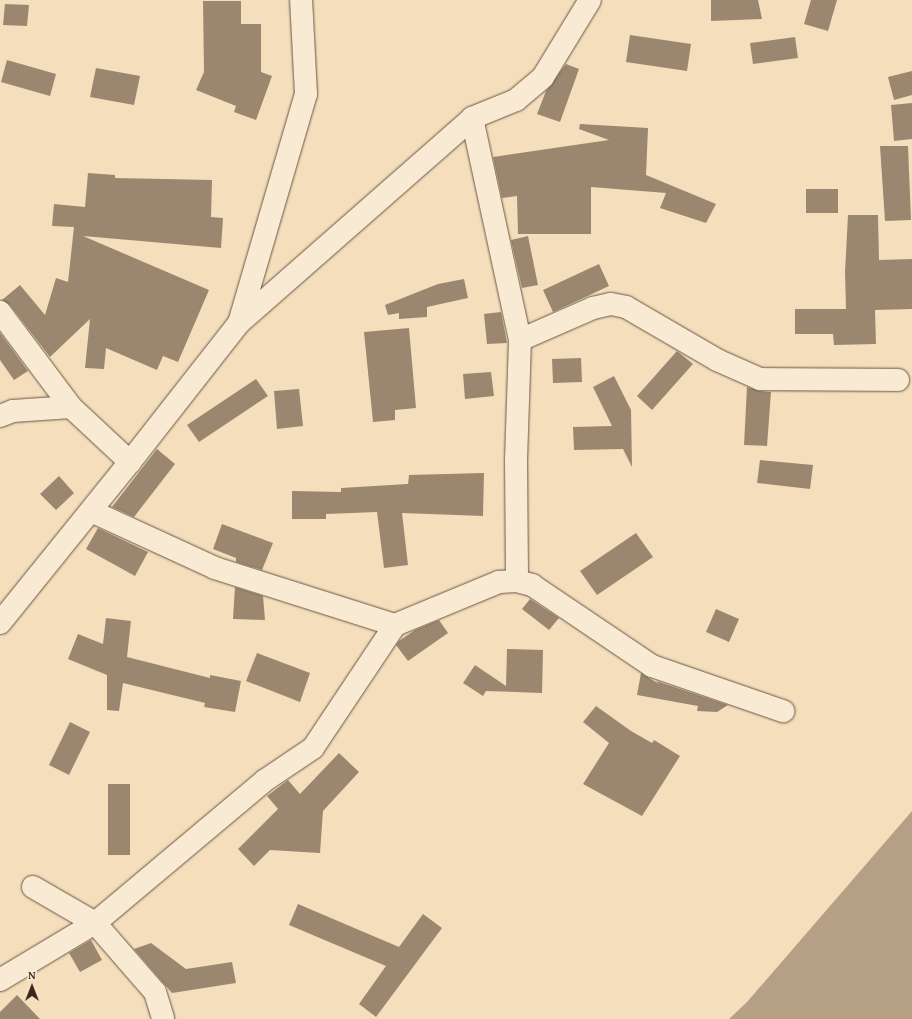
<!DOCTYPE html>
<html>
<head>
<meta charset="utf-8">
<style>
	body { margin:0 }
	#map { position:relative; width:912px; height:1019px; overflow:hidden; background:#f5debb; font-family:"Gentium Book Plus",serif }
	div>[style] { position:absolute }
	.water>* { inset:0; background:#b5a086 }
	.building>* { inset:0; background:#9b8770 }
	.roads { filter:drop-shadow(0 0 1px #695645) drop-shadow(0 0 1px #695645) }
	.minor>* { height:22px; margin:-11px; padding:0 11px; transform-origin:11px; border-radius:11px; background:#f8ead3 }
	span { translate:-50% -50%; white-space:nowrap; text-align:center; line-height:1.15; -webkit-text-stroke:3.5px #f8ead3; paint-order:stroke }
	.north { position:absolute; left:12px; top:967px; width:40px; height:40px; -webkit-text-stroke:3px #f8ead3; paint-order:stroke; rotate:0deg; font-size:11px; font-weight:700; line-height:16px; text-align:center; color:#3a281e }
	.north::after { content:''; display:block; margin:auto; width:14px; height:18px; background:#3a281e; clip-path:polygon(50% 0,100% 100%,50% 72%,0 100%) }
</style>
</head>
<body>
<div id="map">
	<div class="water">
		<div style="clip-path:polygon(912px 811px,912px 1019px,729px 1019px,747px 1002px)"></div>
	</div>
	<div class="building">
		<div style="clip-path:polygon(711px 0,758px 0,762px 19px,711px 21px)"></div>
		<div style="clip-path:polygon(811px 0,837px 0,828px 31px,804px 24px)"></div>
		<div style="clip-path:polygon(203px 1px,241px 1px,241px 24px,261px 24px,261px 72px,272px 76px,256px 120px,234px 112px,236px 106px,196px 90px,204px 72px)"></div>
		<div style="clip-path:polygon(5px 4px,29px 5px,27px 26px,3px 25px)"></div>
		<div style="clip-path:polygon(630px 35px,691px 44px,687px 71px,626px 62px)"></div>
		<div style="clip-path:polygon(795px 37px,798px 58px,753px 64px,750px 43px)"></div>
		<div style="clip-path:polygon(7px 60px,56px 74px,50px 96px,1px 82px)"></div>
		<div style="clip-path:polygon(566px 64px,579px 69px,560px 122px,537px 114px,546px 91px)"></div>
		<div style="clip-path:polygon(96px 68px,140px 76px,134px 105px,90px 97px)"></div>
		<div style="clip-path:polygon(912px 71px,912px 95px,894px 100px,888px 77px)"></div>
		<div style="clip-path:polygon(912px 103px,912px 139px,894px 141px,891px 105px)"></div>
		<div style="clip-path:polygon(580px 124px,648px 128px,646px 175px,716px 204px,706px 223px,660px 208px,666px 193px,591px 187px,591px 234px,518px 234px,517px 196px,502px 198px,493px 157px,609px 140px,579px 129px)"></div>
		<div style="clip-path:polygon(880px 146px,908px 146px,911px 220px,885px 221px)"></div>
		<div style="clip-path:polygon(88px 173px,115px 175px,115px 178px,212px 180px,211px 217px,223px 218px,221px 248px,83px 236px,209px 290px,178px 362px,163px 356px,157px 370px,106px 348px,104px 369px,85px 368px,90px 319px,50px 357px,10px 305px,2px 300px,20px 285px,45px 315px,56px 278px,68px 282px,74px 227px,52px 226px,54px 204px,85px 207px)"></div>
		<div style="clip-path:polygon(806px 189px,838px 189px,838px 213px,806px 213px)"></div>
		<div style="clip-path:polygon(848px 215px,878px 215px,879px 260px,912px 259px,912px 309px,875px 310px,876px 344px,834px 345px,833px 334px,795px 334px,795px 309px,846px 309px,845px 272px)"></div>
		<div style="clip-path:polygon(528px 236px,538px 285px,522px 288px,511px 240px)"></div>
		<div style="clip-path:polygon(599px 264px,609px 286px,553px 312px,543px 290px)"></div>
		<div style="clip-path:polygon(464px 279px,468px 298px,427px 307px,427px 317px,399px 319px,399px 313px,388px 315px,385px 305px,438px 284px)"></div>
		<div style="clip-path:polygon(501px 312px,507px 343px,487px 344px,484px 314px)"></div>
		<div style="clip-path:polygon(409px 328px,416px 408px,395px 410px,395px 420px,373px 422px,364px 332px)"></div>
		<div style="clip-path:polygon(0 333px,28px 371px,14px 380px,0 360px)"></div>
		<div style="clip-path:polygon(677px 351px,693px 364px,652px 410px,637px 396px)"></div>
		<div style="clip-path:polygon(581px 358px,582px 382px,553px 383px,552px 359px)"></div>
		<div style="clip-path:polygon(491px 372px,494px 396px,465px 399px,463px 374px)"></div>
		<div style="clip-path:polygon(614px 376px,631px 410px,632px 467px,623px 449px,574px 450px,573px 427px,612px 426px,593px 387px)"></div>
		<div style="clip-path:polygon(256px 379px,268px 396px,199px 442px,187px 425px)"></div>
		<div style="clip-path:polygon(747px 387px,760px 391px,771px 392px,767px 446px,744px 445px)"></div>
		<div style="clip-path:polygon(299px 389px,303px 426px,277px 429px,274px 391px)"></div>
		<div style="clip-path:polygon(157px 449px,175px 464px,134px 517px,112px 507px)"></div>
		<div style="clip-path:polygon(760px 460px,813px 465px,810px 489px,757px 483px)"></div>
		<div style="clip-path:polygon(484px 473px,483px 516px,402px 513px,408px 565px,384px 568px,377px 512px,326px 514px,326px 519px,292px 519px,292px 491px,341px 492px,341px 488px,408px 484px,409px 475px)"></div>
		<div style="clip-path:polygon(59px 476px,74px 493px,56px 510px,40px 494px)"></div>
		<div style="clip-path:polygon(222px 524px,273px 543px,262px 570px,236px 562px,236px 558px,213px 549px)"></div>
		<div style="clip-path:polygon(98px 528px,148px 552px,135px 576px,86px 549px)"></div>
		<div style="clip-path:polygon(636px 533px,653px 557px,597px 595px,580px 571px)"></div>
		<div style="clip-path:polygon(235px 587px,263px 596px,265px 620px,233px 619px)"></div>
		<div style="clip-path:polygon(530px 599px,559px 618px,549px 630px,522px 609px)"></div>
		<div style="clip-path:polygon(716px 609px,739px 619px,729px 642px,706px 632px)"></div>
		<div style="clip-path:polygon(106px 618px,131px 621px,127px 657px,210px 678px,210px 675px,241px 681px,235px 712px,204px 707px,205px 703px,123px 683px,119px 711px,107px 710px,107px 675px,68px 659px,78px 634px,103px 644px)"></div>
		<div style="clip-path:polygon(439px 620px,448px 633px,408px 661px,396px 645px,399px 641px,415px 630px)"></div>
		<div style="clip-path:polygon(507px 649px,543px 650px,542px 693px,486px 691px,483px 696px,463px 683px,475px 665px,506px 686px)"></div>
		<div style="clip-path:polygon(257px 653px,310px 673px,300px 702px,246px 681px)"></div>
		<div style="clip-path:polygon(641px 673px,659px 684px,656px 681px,728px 705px,717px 712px,697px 711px,698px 706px,637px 695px)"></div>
		<div style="clip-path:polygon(596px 706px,631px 731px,652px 743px,654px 740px,680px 756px,642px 816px,583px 784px,609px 743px,583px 722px)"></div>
		<div style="clip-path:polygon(70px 722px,90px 732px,69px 775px,49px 765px)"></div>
		<div style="clip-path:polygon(339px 753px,359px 772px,323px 811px,320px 853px,270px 850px,254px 866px,238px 849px,278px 809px,267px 796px,288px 780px,300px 794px)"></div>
		<div style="clip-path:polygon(108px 784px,130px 784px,130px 855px,108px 855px)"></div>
		<div style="clip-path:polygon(298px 904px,399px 947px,423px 914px,442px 928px,376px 1017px,359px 1004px,386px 966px,289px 925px)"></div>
		<div style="clip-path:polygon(91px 940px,102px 960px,80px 972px,69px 953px)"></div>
		<div style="clip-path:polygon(151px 943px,186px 969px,232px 962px,236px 983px,172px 993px,134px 949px)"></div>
		<div style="clip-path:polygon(17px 995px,40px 1019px,0 1019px,0 1012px)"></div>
	</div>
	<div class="roads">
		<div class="minor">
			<div style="left:472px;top:118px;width:227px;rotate:77.8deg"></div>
			<div style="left:520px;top:340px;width:120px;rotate:91.9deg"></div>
			<div style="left:516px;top:460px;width:121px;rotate:89.5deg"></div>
			<div style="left:0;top:312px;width:119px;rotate:53.2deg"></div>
			<div style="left:71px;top:407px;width:81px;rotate:43deg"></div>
			<div style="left:239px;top:323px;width:310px;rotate:-41.3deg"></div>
			<div style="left:472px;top:118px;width:48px;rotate:-22.2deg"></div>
			<div style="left:516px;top:100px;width:35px;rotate:-40deg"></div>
			<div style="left:543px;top:77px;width:90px;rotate:-58.6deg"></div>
			<div style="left:520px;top:340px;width:80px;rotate:-23.7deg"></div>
			<div style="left:593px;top:308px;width:18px;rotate:-13deg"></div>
			<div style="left:611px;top:304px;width:15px;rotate:11deg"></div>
			<div style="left:626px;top:307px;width:105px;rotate:30.2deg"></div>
			<div style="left:717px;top:360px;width:47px;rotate:23.8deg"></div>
			<div style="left:760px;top:379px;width:138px;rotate:0.4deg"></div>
			<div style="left:0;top:416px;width:14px;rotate:-21deg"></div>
			<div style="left:13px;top:411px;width:58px;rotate:-3.9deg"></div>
			<div style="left:91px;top:511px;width:136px;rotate:24.7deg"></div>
			<div style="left:215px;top:568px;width:189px;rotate:17.6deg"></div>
			<div style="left:0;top:623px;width:207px;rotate:-51.1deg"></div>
			<div style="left:130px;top:462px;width:177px;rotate:-51.9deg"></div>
			<div style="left:239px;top:323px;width:239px;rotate:-73.7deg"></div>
			<div style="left:306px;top:94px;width:94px;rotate:-93deg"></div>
			<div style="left:33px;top:887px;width:72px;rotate:30.1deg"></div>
			<div style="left:95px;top:923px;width:91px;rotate:49deg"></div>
			<div style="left:155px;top:992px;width:28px;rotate:73deg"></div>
			<div style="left:0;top:980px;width:111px;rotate:-31deg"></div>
			<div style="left:95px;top:923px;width:221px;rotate:-40deg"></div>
			<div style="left:264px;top:781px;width:59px;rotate:-34deg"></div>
			<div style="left:313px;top:748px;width:148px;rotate:-56.3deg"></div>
			<div style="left:395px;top:625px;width:113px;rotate:-22.5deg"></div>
			<div style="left:499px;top:582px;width:18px;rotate:-3deg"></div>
			<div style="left:517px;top:581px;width:16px;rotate:15deg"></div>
			<div style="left:532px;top:585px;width:145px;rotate:34deg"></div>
			<div style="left:652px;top:666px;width:139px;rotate:19deg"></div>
		</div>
	</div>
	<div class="north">N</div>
</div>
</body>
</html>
